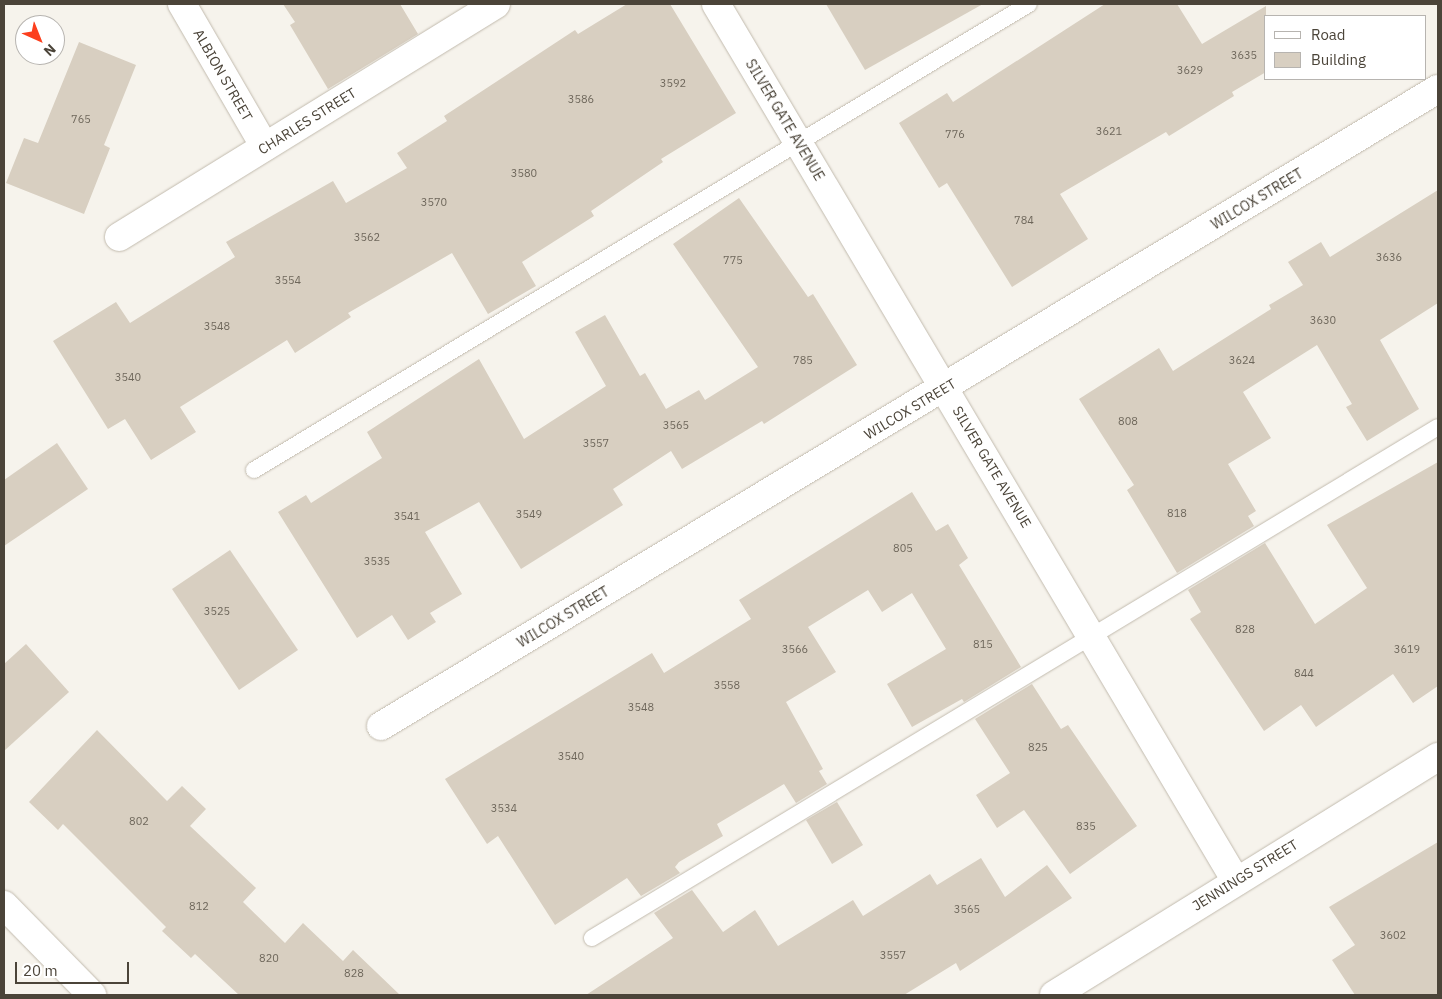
<!DOCTYPE html>
<html>
<head>
<meta charset="utf-8">
<style>
	body { margin:0 }
	#map { position:relative; width:1442px; height:999px; overflow:hidden; background:#f6f3ec; font-family:"IBM Plex Sans",sans-serif }
	div>[style] { position:absolute }
	.building>* { inset:0; background:#d8cfc1 }
	.roads { filter:drop-shadow(0 0 1px #c2bbae) drop-shadow(0 0 1px #c2bbae) }
	.service>* { height:16px; margin:-8px; padding:0 8px; transform-origin:8px; border-radius:8px; background:#fff }
	.minor>* { height:28px; margin:-14px; padding:0 14px; transform-origin:14px; border-radius:14px; background:#fff }
	span { translate:-50% -50%; white-space:nowrap; text-align:center; line-height:1.15; -webkit-text-stroke:4px #fff; paint-order:stroke }
	.number-label { font-size:11px; color:#6e675b }
	.number-label span { -webkit-text-stroke-width:0 }
	.street-label { font-size:14px; color:#4b4439 }
	.frame { position:absolute; inset:0; border:5px solid #4b4439; pointer-events:none }
	.legend { position:absolute; left:1264px; top:15px; width:162px; height:65px; box-sizing:border-box; background:#fff; border:1px solid #b7b4b0; margin:0; padding:6px 9px; list-style:none; font-size:15px; color:#4b4439 }
	.legend li { display:flex; align-items:center; gap:10px; height:25px }
	.legend b { width:25px; border:1px solid #b7b4b0 }
	.north { position:absolute; left:15px; top:15px; width:50px; height:50px; box-sizing:border-box; background:#fff; border:1px solid #b7b4b0; border-radius:50%; rotate:136deg; font-size:14px; font-weight:700; line-height:20px; text-align:center; color:#4b4439 }
	.north::after { content:''; display:block; margin:auto; width:18px; height:22px; background:#fc3f1d; clip-path:polygon(50% 0,100% 100%,50% 72%,0 100%) }
	.scale { position:absolute; left:15px; top:962px; width:114px; height:22px; box-sizing:border-box; border:2px solid #4b4439; border-top:0; padding-left:6px; font-size:15px; line-height:18px; white-space:nowrap; color:#4b4439; -webkit-text-stroke:4px #fff; paint-order:stroke }
</style>
</head>
<body>
<div id="map">
	<div class="building">
		<div style="clip-path:polygon(283px 4px,400px 4px,418px 34px,328px 89px,290px 25px,295px 22px)"></div>
		<div style="clip-path:polygon(627px 4px,670px 4px,736px 113px,661px 159px,663px 162px,591px 211px,594px 216px,522px 262px,536px 286px,488px 314px,452px 253px,348px 313px,351px 317px,295px 353px,287px 340px,180px 407px,196px 432px,151px 460px,125px 419px,108px 429px,53px 341px,116px 302px,130px 323px,235px 257px,226px 242px,333px 181px,346px 203px,407px 168px,397px 153px,447px 121px,444px 116px,575px 30px,578px 34px)"></div>
		<div style="clip-path:polygon(826px 4px,983px 4px,865px 70px)"></div>
		<div style="clip-path:polygon(1105px 4px,1177px 4px,1202px 44px,1266px 6px,1266px 72px,1232px 92px,1234px 96px,1169px 136px,1166px 132px,1060px 194px,1088px 239px,1012px 287px,947px 183px,939px 188px,899px 123px,947px 93px,953px 102px)"></div>
		<div style="clip-path:polygon(79px 42px,136px 65px,104px 145px,110px 148px,84px 214px,6px 183px,24px 138px,38px 143px)"></div>
		<div style="clip-path:polygon(1438px 190px,1438px 303px,1380px 340px,1419px 409px,1367px 441px,1346px 407px,1352px 404px,1317px 345px,1243px 392px,1271px 438px,1228px 464px,1256px 511px,1248px 516px,1254px 526px,1177px 573px,1127px 490px,1134px 485px,1079px 399px,1159px 348px,1173px 371px,1271px 309px,1269px 305px,1303px 285px,1288px 262px,1321px 242px,1330px 257px)"></div>
		<div style="clip-path:polygon(739px 198px,808px 297px,813px 294px,857px 365px,764px 424px,762px 421px,682px 469px,671px 451px,613px 489px,623px 505px,521px 569px,479px 502px,425px 532px,462px 594px,430px 613px,436px 622px,408px 640px,392px 615px,357px 638px,278px 512px,306px 495px,311px 503px,382px 458px,367px 432px,479px 359px,524px 439px,606px 386px,575px 332px,605px 315px,640px 376px,645px 373px,666px 409px,699px 390px,705px 400px,758px 367px,673px 244px)"></div>
		<div style="clip-path:polygon(57px 443px,88px 489px,4px 546px,4px 480px)"></div>
		<div style="clip-path:polygon(1438px 462px,1438px 686px,1413px 703px,1393px 674px,1316px 727px,1301px 705px,1264px 731px,1190px 619px,1201px 612px,1188px 590px,1265px 543px,1315px 624px,1367px 588px,1327px 525px)"></div>
		<div style="clip-path:polygon(912px 492px,936px 531px,948px 524px,968px 558px,959px 565px,1021px 667px,964px 702px,962px 699px,912px 727px,887px 684px,946px 649px,912px 593px,882px 612px,868px 590px,808px 627px,836px 672px,786px 702px,823px 769px,819px 771px,827px 784px,796px 803px,784px 784px,717px 824px,723px 836px,679px 862px,675px 867px,680px 873px,641px 896px,627px 878px,555px 925px,498px 836px,487px 844px,445px 779px,652px 653px,664px 673px,751px 619px,739px 600px)"></div>
		<div style="clip-path:polygon(230px 550px,298px 650px,239px 690px,172px 589px)"></div>
		<div style="clip-path:polygon(26px 644px,69px 692px,4px 751px,4px 664px)"></div>
		<div style="clip-path:polygon(1032px 684px,1061px 729px,1068px 725px,1137px 826px,1070px 874px,1024px 810px,997px 828px,976px 795px,1010px 773px,975px 719px)"></div>
		<div style="clip-path:polygon(97px 730px,167px 801px,182px 786px,206px 809px,190px 826px,256px 888px,243px 902px,285px 943px,303px 923px,343px 961px,353px 950px,400px 995px,239px 995px,195px 954px,191px 958px,162px 931px,166px 927px,63px 824px,58px 830px,29px 802px)"></div>
		<div style="clip-path:polygon(837px 802px,863px 845px,832px 864px,806px 820px)"></div>
		<div style="clip-path:polygon(1438px 842px,1438px 995px,1355px 995px,1332px 960px,1355px 945px,1329px 907px)"></div>
		<div style="clip-path:polygon(981px 858px,1005px 897px,1047px 865px,1072px 898px,960px 971px,956px 963px,904px 995px,586px 995px,673px 938px,654px 913px,692px 890px,723px 932px,755px 910px,778px 946px,853px 900px,863px 916px,930px 874px,937px 885px)"></div>
	</div>
	<div class="roads">
		<div class="service">
			<div style="left:254px;top:470px;width:904px;rotate:-31.02deg"></div>
			<div style="left:592px;top:938px;width:988px;rotate:-31.13deg"></div>
		</div>
		<div class="minor">
			<div style="left:182px;top:4px;width:165px;rotate:59.9deg"></div>
			<div style="left:716px;top:4px;width:1020px;rotate:59.34deg"></div>
			<div style="left:119px;top:237px;width:443px;rotate:-31.7deg"></div>
			<div style="left:381px;top:726px;width:1234px;rotate:-31.08deg"></div>
			<div style="left:4px;top:905px;width:126px;rotate:45.6deg"></div>
			<div style="left:1054px;top:995px;width:452px;rotate:-31.8deg"></div>
		</div>
	</div>
	<div class="number-label">
		<span style="left:1244px;top:55px">3635</span>
		<span style="left:1190px;top:70px">3629</span>
		<span style="left:673px;top:83px">3592</span>
		<span style="left:581px;top:99px">3586</span>
		<span style="left:81px;top:119px">765</span>
		<span style="left:1109px;top:131px">3621</span>
		<span style="left:955px;top:134px">776</span>
		<span style="left:524px;top:173px">3580</span>
		<span style="left:434px;top:202px">3570</span>
		<span style="left:1024px;top:220px">784</span>
		<span style="left:367px;top:237px">3562</span>
		<span style="left:1389px;top:257px">3636</span>
		<span style="left:733px;top:260px">775</span>
		<span style="left:288px;top:280px">3554</span>
		<span style="left:1323px;top:320px">3630</span>
		<span style="left:217px;top:326px">3548</span>
		<span style="left:803px;top:360px">785</span>
		<span style="left:1242px;top:360px">3624</span>
		<span style="left:128px;top:377px">3540</span>
		<span style="left:1128px;top:421px">808</span>
		<span style="left:676px;top:425px">3565</span>
		<span style="left:596px;top:443px">3557</span>
		<span style="left:1177px;top:513px">818</span>
		<span style="left:529px;top:514px">3549</span>
		<span style="left:407px;top:516px">3541</span>
		<span style="left:903px;top:548px">805</span>
		<span style="left:377px;top:561px">3535</span>
		<span style="left:217px;top:611px">3525</span>
		<span style="left:1245px;top:629px">828</span>
		<span style="left:983px;top:644px">815</span>
		<span style="left:795px;top:649px">3566</span>
		<span style="left:1407px;top:649px">3619</span>
		<span style="left:1304px;top:673px">844</span>
		<span style="left:727px;top:685px">3558</span>
		<span style="left:641px;top:707px">3548</span>
		<span style="left:1038px;top:747px">825</span>
		<span style="left:571px;top:756px">3540</span>
		<span style="left:504px;top:808px">3534</span>
		<span style="left:139px;top:821px">802</span>
		<span style="left:1086px;top:826px">835</span>
		<span style="left:199px;top:906px">812</span>
		<span style="left:967px;top:909px">3565</span>
		<span style="left:1393px;top:935px">3602</span>
		<span style="left:893px;top:955px">3557</span>
		<span style="left:269px;top:958px">820</span>
		<span style="left:354px;top:973px">828</span>
	</div>
	<div class="street-label">
		<span style="left:223px;top:75px;rotate:60deg">ALBION STREET</span>
		<span style="left:785px;top:120px;rotate:59deg">SILVER GATE AVENUE</span>
		<span style="left:307px;top:121px;rotate:-32deg">CHARLES STREET</span>
		<span style="left:1257px;top:199px;rotate:-31deg">WILCOX STREET</span>
		<span style="left:910px;top:409px;rotate:-31deg">WILCOX STREET</span>
		<span style="left:992px;top:467px;rotate:59deg">SILVER GATE AVENUE</span>
		<span style="left:563px;top:617px;rotate:-31deg">WILCOX STREET</span>
		<span style="left:1245px;top:875px;rotate:-32deg">JENNINGS STREET</span>
	</div>
	<div class="frame"></div>
	<ul class="legend">
	<li><b style="height:6px;background:#fff"></b>Road</li>
	<li><b style="height:14px;background:#d8cfc1"></b>Building</li>
	</ul>
	<div class="north">N</div>
	<div class="scale">20 m</div>
</div>
</body>
</html>
